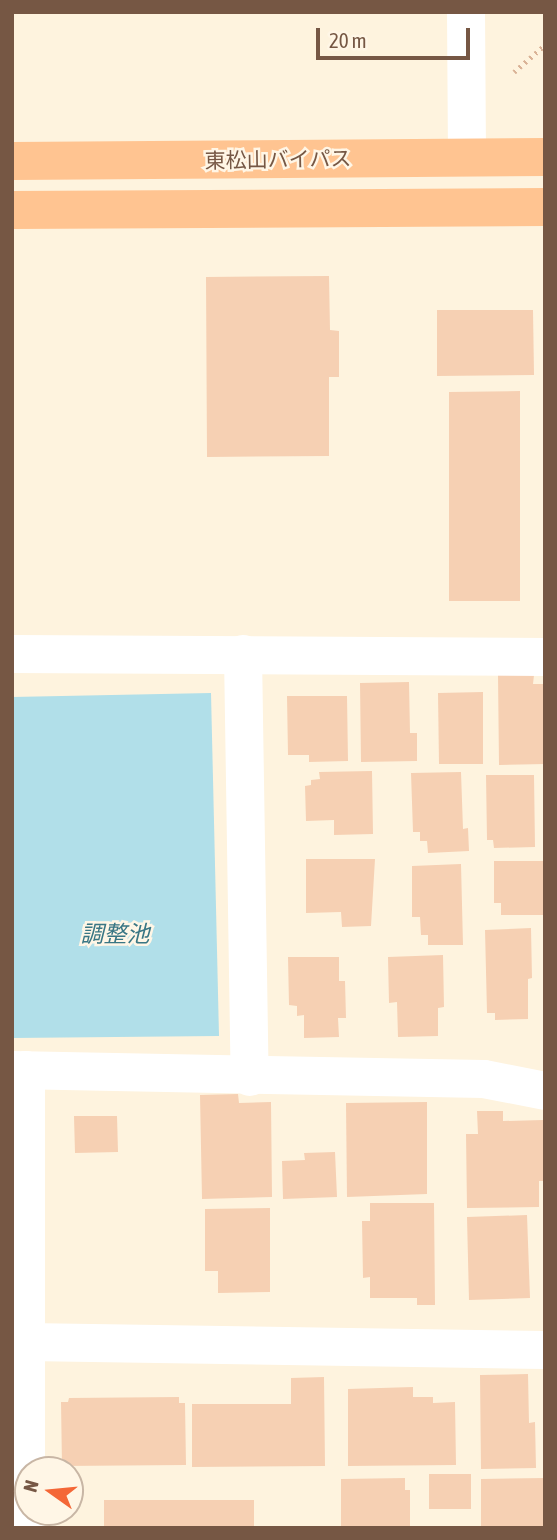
<!DOCTYPE html>
<html>
<head>
<meta charset="utf-8">
<style>
	body { margin:0 }
	#map { position:relative; width:557px; height:1540px; overflow:hidden; background:#fef3de; font-family:"Asap Condensed","Noto Sans JP",sans-serif }
	div>[style] { position:absolute }
	.water>* { inset:0; background:#b1dfe9 }
	.building>* { inset:0; background:#f6d0b3 }
	.path>* { height:4.5px; margin-top:-2.25px; transform-origin:0; background:repeating-linear-gradient(90deg,#dab397 0 2px,transparent 0 7px) }
	.minor>* { height:38px; margin:-19px; padding:0 19px; transform-origin:19px; border-radius:19px; background:#fff }
	.tertiary>* { height:38px; margin:-19px; padding:0 19px; transform-origin:19px; border-radius:19px; background:#fff }
	.trunk>* { height:38px; margin:-19px; padding:0 19px; transform-origin:19px; border-radius:19px; background:#ffc491 }
	span { translate:-50% -50%; white-space:nowrap; text-align:center; line-height:1.15; -webkit-text-stroke:5px #fff6e6; paint-order:stroke }
	.street-label { font-size:21px; color:#765744 }
	.water-label { font-size:23px; color:#397684; font-style:italic }
	.frame { position:absolute; inset:0; border:14px solid #765744; pointer-events:none }
	.north { position:absolute; left:14px; top:1456px; width:70px; height:70px; box-sizing:border-box; background:#fff6e6; border:2px solid #c8b6a5; border-radius:50%; rotate:285deg; font-size:19px; font-weight:700; line-height:28px; text-align:center; color:#765744 }
	.north::after { content:''; display:block; margin:auto; width:24px; height:32px; background:#f46737; clip-path:polygon(50% 0,100% 100%,50% 72%,0 100%) }
	.scale { position:absolute; left:316px; top:28px; width:154px; height:32px; box-sizing:border-box; border:4px solid #765744; border-top:0; padding-left:9px; font-size:21px; line-height:24px; white-space:nowrap; color:#765744; -webkit-text-stroke:5px #fff6e6; paint-order:stroke }
</style>
</head>
<body>
<div id="map">
	<div class="water">
		<div style="clip-path:polygon(211px 693px,219px 1036px,12px 1038px,12px 697px)"></div>
	</div>
	<div class="building">
		<div style="clip-path:polygon(329px 276px,330px 330px,339px 331px,339px 377px,329px 377px,329px 456px,207px 457px,206px 277px)"></div>
		<div style="clip-path:polygon(437px 310px,533px 310px,534px 375px,437px 376px)"></div>
		<div style="clip-path:polygon(520px 391px,520px 601px,449px 601px,449px 392px)"></div>
		<div style="clip-path:polygon(498px 675px,534px 675px,533px 684px,545px 684px,545px 764px,499px 765px)"></div>
		<div style="clip-path:polygon(409px 682px,410px 733px,417px 733px,417px 761px,361px 762px,360px 683px)"></div>
		<div style="clip-path:polygon(483px 692px,483px 764px,439px 764px,438px 693px)"></div>
		<div style="clip-path:polygon(287px 696px,347px 696px,348px 761px,309px 762px,309px 755px,288px 755px)"></div>
		<div style="clip-path:polygon(372px 771px,373px 834px,334px 835px,334px 820px,306px 821px,305px 786px,311px 785px,311px 780px,320px 779px,319px 772px)"></div>
		<div style="clip-path:polygon(461px 772px,463px 829px,468px 828px,469px 851px,428px 853px,427px 841px,420px 841px,420px 832px,413px 832px,411px 773px)"></div>
		<div style="clip-path:polygon(486px 775px,534px 775px,535px 847px,494px 848px,493px 840px,487px 840px)"></div>
		<div style="clip-path:polygon(306px 859px,375px 859px,371px 926px,342px 927px,341px 912px,306px 913px)"></div>
		<div style="clip-path:polygon(494px 861px,545px 861px,545px 915px,501px 915px,501px 903px,494px 903px)"></div>
		<div style="clip-path:polygon(461px 864px,463px 945px,428px 945px,428px 935px,421px 935px,420px 917px,412px 917px,412px 866px)"></div>
		<div style="clip-path:polygon(531px 928px,532px 978px,528px 979px,528px 1019px,495px 1020px,495px 1013px,487px 1013px,485px 930px)"></div>
		<div style="clip-path:polygon(443px 955px,444px 1007px,438px 1008px,438px 1036px,398px 1037px,397px 1002px,389px 1003px,388px 957px)"></div>
		<div style="clip-path:polygon(288px 957px,339px 957px,339px 981px,345px 981px,346px 1018px,338px 1018px,339px 1037px,304px 1038px,304px 1015px,297px 1016px,297px 1006px,289px 1005px)"></div>
		<div style="clip-path:polygon(238px 1094px,239px 1103px,271px 1102px,272px 1197px,202px 1199px,200px 1095px)"></div>
		<div style="clip-path:polygon(427px 1102px,427px 1194px,347px 1197px,346px 1103px)"></div>
		<div style="clip-path:polygon(477px 1111px,503px 1111px,503px 1121px,543px 1120px,543px 1181px,539px 1181px,539px 1207px,467px 1208px,466px 1134px,478px 1134px)"></div>
		<div style="clip-path:polygon(74px 1116px,117px 1116px,118px 1152px,75px 1153px)"></div>
		<div style="clip-path:polygon(335px 1152px,337px 1197px,283px 1199px,282px 1161px,305px 1160px,304px 1153px)"></div>
		<div style="clip-path:polygon(370px 1203px,434px 1203px,435px 1305px,417px 1305px,417px 1298px,370px 1298px,370px 1277px,363px 1278px,362px 1221px,370px 1221px)"></div>
		<div style="clip-path:polygon(270px 1208px,270px 1292px,218px 1293px,218px 1271px,205px 1271px,205px 1209px)"></div>
		<div style="clip-path:polygon(527px 1215px,530px 1298px,469px 1300px,467px 1217px)"></div>
		<div style="clip-path:polygon(528px 1374px,529px 1423px,535px 1422px,536px 1468px,481px 1469px,480px 1375px)"></div>
		<div style="clip-path:polygon(324px 1377px,325px 1466px,192px 1467px,192px 1404px,291px 1404px,291px 1378px)"></div>
		<div style="clip-path:polygon(413px 1387px,413px 1397px,433px 1397px,433px 1403px,455px 1402px,456px 1465px,348px 1466px,348px 1389px)"></div>
		<div style="clip-path:polygon(179px 1397px,179px 1403px,185px 1403px,186px 1465px,62px 1466px,61px 1402px,68px 1402px,69px 1398px)"></div>
		<div style="clip-path:polygon(429px 1474px,471px 1474px,471px 1509px,429px 1509px)"></div>
		<div style="clip-path:polygon(405px 1478px,405px 1490px,410px 1490px,410px 1528px,341px 1528px,341px 1479px)"></div>
		<div style="clip-path:polygon(545px 1478px,545px 1528px,481px 1528px,481px 1479px)"></div>
		<div style="clip-path:polygon(104px 1500px,254px 1500px,254px 1528px,104px 1528px)"></div>
	</div>
	<div class="path">
		<div style="left:514px;top:72px;width:41px;rotate:-41.1deg"></div>
	</div>
	<div class="minor">
		<div style="left:12px;top:654px;width:533px;rotate:0.32deg"></div>
		<div style="left:243px;top:654px;width:423px;rotate:89.1deg"></div>
		<div style="left:12px;top:1070px;width:472px;rotate:1.1deg"></div>
		<div style="left:484px;top:1079px;width:62px;rotate:11.1deg"></div>
		<div style="left:26px;top:1342px;width:519px;rotate:0.88deg"></div>
		<div style="left:26px;top:1528px;width:458px;rotate:-90deg"></div>
	</div>
	<div class="tertiary">
		<div style="left:466px;top:12px;width:145px;rotate:89.6deg"></div>
	</div>
	<div class="trunk">
		<div style="left:12px;top:161px;width:533px;rotate:-0.43deg"></div>
		<div style="left:12px;top:210px;width:533px;rotate:-0.32deg"></div>
	</div>
	<div class="street-label">
		<span style="left:278px;top:159px;rotate:-1deg">東松山バイパス</span>
	</div>
	<div class="water-label">
		<span style="left:115px;top:934px">調整池</span>
	</div>
	<div class="frame"></div>
	<div class="north">N</div>
	<div class="scale">20 m</div>
</div>
</body>
</html>
